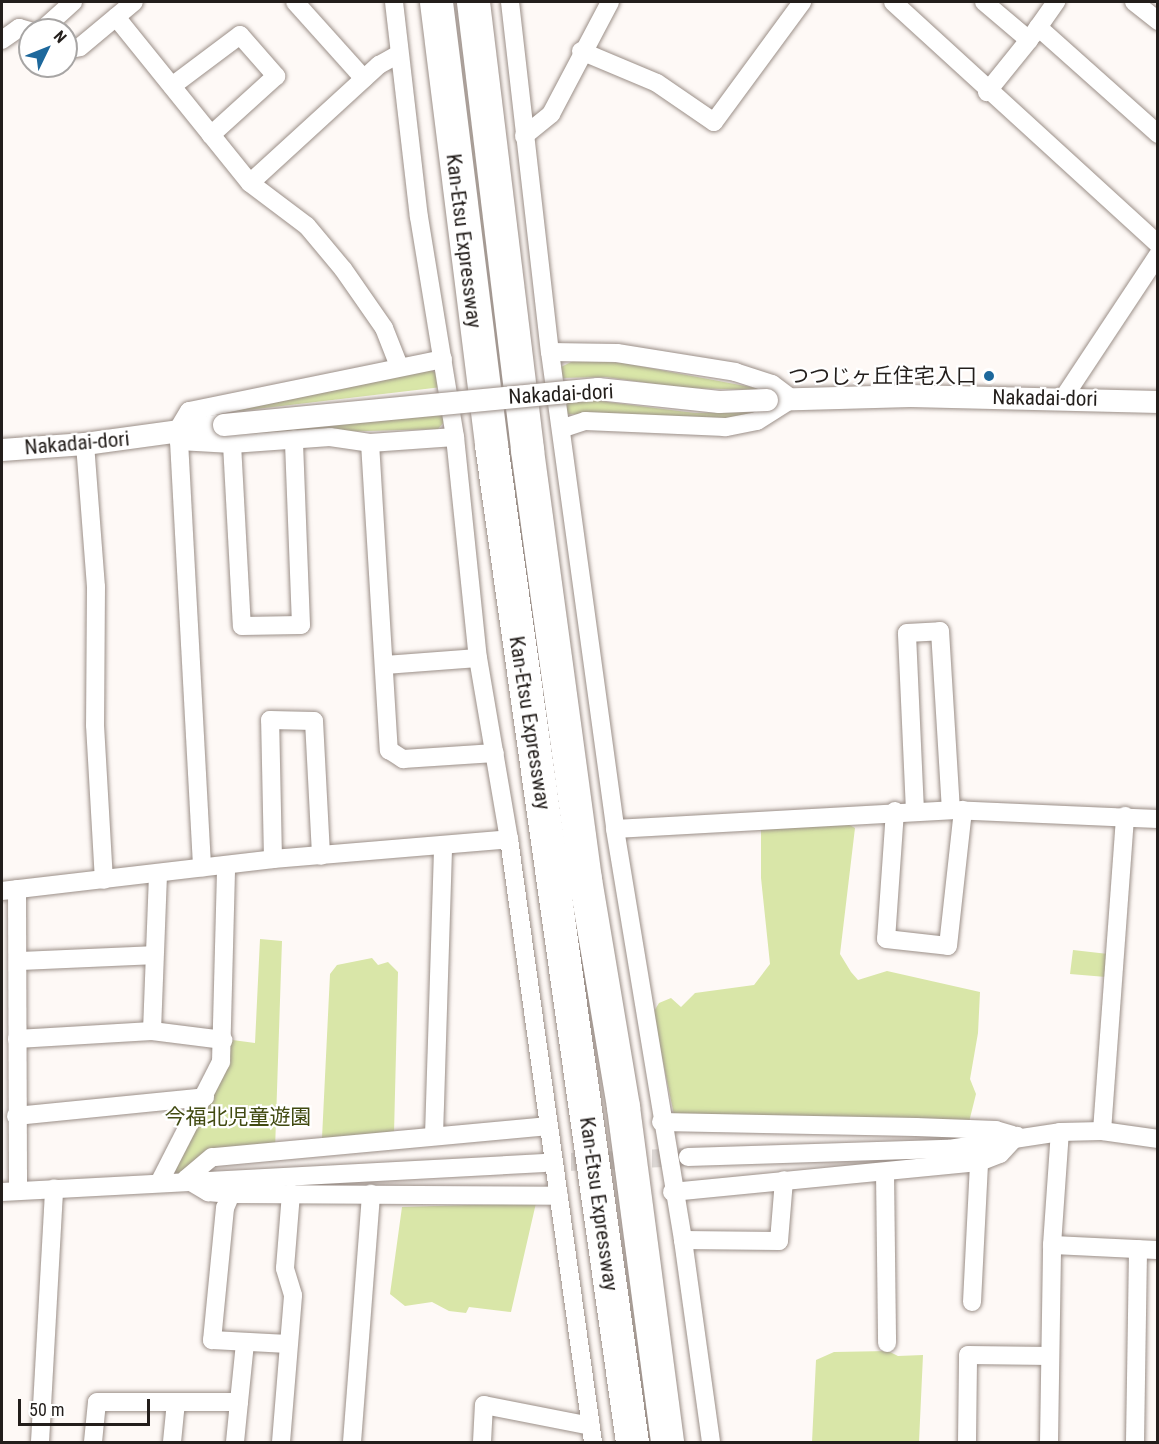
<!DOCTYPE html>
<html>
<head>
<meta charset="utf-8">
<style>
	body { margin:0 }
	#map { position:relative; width:1159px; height:1444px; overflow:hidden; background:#fef9f6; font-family:"Roboto Condensed","Noto Sans JP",sans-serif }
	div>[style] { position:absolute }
	.green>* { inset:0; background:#d9e6a8 }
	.minor-tunnel>* { height:18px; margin-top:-9px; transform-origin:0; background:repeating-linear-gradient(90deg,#ddd8d5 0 18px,transparent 0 27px) }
	.roads { filter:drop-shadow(0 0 2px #9b8f88) drop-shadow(0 0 2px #9b8f88) }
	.minor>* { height:18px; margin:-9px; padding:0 9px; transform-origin:9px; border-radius:9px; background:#fff }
	.tertiary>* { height:22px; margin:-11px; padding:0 11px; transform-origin:11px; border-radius:11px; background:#fff }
	.motorway>* { height:33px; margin:-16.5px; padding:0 16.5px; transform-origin:16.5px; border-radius:16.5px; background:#fff }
	.bridges { filter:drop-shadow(0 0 2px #9b8f88) drop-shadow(0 0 2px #9b8f88) }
	.tertiary-bridge>* { height:22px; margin:-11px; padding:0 11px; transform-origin:11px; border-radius:11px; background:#fff }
	.dots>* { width:16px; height:16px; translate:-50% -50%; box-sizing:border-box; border:3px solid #fff; border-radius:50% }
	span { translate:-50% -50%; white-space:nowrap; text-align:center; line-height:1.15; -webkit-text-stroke:4.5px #fff; paint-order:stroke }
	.street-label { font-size:21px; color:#231e1b }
	.poi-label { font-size:21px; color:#231e1b }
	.right { translate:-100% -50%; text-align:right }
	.park-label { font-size:21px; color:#414a11 }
	.frame { position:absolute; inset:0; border:3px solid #231e1b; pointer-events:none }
	.north { position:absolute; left:18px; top:18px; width:60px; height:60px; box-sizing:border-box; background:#fff; border:2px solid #a7a5a4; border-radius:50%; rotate:47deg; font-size:16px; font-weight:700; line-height:24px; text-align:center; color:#231e1b }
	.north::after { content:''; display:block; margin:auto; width:21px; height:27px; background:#1d689c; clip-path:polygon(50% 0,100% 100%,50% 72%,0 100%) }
	.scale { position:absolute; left:18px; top:1399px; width:132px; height:27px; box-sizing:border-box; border:3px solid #231e1b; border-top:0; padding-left:8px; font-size:18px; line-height:21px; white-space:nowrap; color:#231e1b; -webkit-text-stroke:4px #fff; paint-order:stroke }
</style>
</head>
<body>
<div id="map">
	<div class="green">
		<div style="clip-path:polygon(575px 360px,623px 363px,767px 390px,683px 388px,606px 377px,560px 378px,559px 368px)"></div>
		<div style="clip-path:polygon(431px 370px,438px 374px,442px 387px,222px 413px)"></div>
		<div style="clip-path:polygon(592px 400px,695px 413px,761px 412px,748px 419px,565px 414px,563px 403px)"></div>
		<div style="clip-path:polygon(444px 411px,445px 421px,438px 429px,223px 435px)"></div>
		<div style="clip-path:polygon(844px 822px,855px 828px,840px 954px,851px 972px,858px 980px,887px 971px,980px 992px,978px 1033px,970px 1079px,976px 1094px,969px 1122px,674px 1115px,653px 1013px,659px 1003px,671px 998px,681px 1007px,695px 993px,754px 985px,770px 964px,761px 878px,761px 828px)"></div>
		<div style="clip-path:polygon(260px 939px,282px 941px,275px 1150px,211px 1157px,187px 1179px,162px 1180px,225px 1039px,255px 1043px)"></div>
		<div style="clip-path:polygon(1073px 950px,1108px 954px,1106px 977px,1070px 974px)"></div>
		<div style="clip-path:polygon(372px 958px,378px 965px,388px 962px,398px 972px,394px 1134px,322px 1138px,330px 974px,337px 965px)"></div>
		<div style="clip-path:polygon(536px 1203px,511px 1312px,469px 1307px,466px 1313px,449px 1311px,432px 1302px,405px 1306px,390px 1294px,402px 1207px)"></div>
		<div style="clip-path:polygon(888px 1351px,898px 1356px,923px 1355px,919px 1442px,812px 1442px,816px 1360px,834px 1352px)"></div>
	</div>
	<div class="minor-tunnel">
		<div style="left:544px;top:1163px;width:144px;rotate:-2.4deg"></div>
	</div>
	<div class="roads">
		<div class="minor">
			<div style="left:295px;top:2px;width:103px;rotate:48.1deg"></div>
			<div style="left:394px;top:2px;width:216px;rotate:83.4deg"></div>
			<div style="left:419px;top:217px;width:223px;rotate:80.7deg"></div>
			<div style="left:455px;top:437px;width:222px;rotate:84.1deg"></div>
			<div style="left:478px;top:658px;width:184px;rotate:80.3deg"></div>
			<div style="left:509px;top:839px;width:609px;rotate:82.07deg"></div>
			<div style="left:510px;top:2px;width:352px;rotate:83.5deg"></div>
			<div style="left:550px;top:352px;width:481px;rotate:82.2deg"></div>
			<div style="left:615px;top:829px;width:417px;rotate:80.6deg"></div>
			<div style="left:683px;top:1240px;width:204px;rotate:82.1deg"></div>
			<div style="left:893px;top:2px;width:359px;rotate:42.4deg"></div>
			<div style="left:984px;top:2px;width:59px;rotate:40.2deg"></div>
			<div style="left:1029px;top:40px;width:67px;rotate:128.9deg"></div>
			<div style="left:1134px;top:2px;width:31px;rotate:38deg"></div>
			<div style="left:116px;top:17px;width:213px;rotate:51.1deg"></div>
			<div style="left:250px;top:183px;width:71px;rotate:37deg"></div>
			<div style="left:307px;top:226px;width:56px;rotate:50.1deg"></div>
			<div style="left:343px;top:269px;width:72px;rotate:55.2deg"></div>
			<div style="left:384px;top:328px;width:41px;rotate:68.5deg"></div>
			<div style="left:1038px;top:27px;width:161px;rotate:41.7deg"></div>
			<div style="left:42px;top:30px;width:42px;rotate:-42.1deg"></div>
			<div style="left:1032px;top:36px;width:42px;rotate:-54.8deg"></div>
			<div style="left:2px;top:40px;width:21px;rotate:-35deg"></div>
			<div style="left:19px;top:28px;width:11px;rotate:15deg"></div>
			<div style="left:66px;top:50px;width:14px;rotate:-12deg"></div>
			<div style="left:80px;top:47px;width:70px;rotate:-39.8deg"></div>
			<div style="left:581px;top:51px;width:82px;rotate:22.8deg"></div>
			<div style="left:657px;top:83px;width:69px;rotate:34.4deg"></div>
			<div style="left:714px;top:122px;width:149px;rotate:-53.7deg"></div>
			<div style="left:172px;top:86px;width:85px;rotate:-36.9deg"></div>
			<div style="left:240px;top:35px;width:55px;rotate:48.7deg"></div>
			<div style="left:276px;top:76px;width:88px;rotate:137.8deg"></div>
			<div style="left:524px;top:136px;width:35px;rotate:-39deg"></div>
			<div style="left:551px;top:114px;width:127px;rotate:-62.2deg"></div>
			<div style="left:250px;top:183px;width:175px;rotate:-42.5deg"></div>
			<div style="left:379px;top:65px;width:23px;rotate:-29deg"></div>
			<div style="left:550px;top:352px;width:67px;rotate:0.9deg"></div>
			<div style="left:617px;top:353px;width:120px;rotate:9.1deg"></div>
			<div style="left:735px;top:372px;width:39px;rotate:18deg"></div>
			<div style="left:772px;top:384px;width:25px;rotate:37deg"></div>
			<div style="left:792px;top:399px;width:41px;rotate:147.8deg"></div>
			<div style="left:757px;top:421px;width:33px;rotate:169deg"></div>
			<div style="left:725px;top:427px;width:140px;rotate:-177.5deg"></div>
			<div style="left:585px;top:421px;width:23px;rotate:162deg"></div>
			<div style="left:443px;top:359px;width:259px;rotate:168.4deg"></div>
			<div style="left:189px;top:411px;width:26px;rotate:121deg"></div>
			<div style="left:176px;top:433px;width:9px;rotate:69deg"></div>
			<div style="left:179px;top:441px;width:53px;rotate:3.2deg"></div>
			<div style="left:232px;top:444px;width:98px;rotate:-4.1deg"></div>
			<div style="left:330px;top:437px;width:40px;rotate:8.5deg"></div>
			<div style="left:370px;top:443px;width:85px;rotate:-4deg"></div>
			<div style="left:1064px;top:397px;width:170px;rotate:-56.5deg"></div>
			<div style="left:179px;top:441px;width:427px;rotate:86.9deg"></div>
			<div style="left:370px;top:443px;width:308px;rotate:86.5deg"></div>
			<div style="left:389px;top:750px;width:17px;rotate:33deg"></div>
			<div style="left:403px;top:759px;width:92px;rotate:-3.7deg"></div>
			<div style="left:85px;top:444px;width:143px;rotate:85.6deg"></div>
			<div style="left:96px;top:587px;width:138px;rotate:90.4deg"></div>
			<div style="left:95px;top:725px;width:155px;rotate:86.7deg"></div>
			<div style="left:232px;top:444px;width:182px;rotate:86.9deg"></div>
			<div style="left:242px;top:626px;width:59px;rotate:-1deg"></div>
			<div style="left:301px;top:625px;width:186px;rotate:-92.2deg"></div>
			<div style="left:385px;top:665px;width:93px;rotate:-4.3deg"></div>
			<div style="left:895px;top:811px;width:128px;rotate:94deg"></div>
			<div style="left:886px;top:939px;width:62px;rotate:6.4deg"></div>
			<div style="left:948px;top:946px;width:137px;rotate:-83.7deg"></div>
			<div style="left:915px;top:811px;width:178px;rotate:-92.6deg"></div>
			<div style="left:907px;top:633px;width:33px;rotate:-3deg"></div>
			<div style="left:940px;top:631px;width:179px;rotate:86.5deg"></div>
			<div style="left:615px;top:829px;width:337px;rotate:-3.2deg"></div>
			<div style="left:951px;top:810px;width:207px;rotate:2.5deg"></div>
			<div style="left:273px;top:859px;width:139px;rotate:-91.2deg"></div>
			<div style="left:270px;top:720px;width:44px;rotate:1.3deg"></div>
			<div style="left:314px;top:721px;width:135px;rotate:87deg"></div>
			<div style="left:17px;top:889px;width:302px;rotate:89.8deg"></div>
			<div style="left:2px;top:891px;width:273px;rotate:-6.7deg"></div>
			<div style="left:273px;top:859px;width:237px;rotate:-4.8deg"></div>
			<div style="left:18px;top:961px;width:136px;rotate:-2.5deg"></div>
			<div style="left:152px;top:1031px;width:72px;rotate:7.2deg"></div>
			<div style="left:17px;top:1039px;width:135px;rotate:-3.4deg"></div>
			<div style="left:152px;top:1031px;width:156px;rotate:-87.8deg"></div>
			<div style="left:16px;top:1116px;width:190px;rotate:-5.7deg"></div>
			<div style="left:661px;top:1122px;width:255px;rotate:1.1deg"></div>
			<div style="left:916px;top:1127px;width:80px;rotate:2.1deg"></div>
			<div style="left:996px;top:1130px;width:17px;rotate:17deg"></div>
			<div style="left:549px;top:1126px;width:338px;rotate:174.7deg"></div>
			<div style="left:212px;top:1157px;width:34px;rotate:140deg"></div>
			<div style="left:186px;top:1179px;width:26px;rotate:31deg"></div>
			<div style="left:208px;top:1192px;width:23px;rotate:5deg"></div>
			<div style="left:231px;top:1194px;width:328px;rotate:0.3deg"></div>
			<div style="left:1102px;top:1131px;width:316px;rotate:-85.8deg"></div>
			<div style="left:434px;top:1136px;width:290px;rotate:-88.2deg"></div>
			<div style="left:688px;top:1157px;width:261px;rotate:-1.8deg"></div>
			<div style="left:949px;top:1149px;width:112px;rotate:-8.7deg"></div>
			<div style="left:1060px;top:1132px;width:42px;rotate:-1.4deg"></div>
			<div style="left:1102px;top:1131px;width:57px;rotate:8.1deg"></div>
			<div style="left:885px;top:1172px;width:171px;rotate:89.3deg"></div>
			<div style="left:160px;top:1181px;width:134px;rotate:-62.9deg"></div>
			<div style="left:221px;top:1062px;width:196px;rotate:-88.5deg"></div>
			<div style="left:2px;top:1192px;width:543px;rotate:-3.06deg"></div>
			<div style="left:672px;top:1192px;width:308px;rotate:-5.6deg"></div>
			<div style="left:979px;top:1162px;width:22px;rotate:-21deg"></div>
			<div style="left:1000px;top:1154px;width:25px;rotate:-47deg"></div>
			<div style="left:231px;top:1194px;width:15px;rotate:113deg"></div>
			<div style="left:225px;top:1208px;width:133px;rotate:95.6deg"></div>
			<div style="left:212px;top:1340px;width:76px;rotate:3deg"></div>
			<div style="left:683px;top:1240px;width:96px;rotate:0.6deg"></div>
			<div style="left:779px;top:1241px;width:61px;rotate:-85.3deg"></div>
			<div style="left:1052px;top:1245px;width:106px;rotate:2.7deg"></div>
			<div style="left:972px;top:1302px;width:140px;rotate:-87.1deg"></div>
			<div style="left:239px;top:1402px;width:59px;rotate:-84.2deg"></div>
			<div style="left:40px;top:1442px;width:254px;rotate:-86.8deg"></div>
			<div style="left:93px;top:1442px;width:40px;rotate:-84.3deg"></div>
			<div style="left:97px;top:1402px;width:142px"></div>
			<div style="left:239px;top:1402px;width:40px;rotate:95.7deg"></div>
			<div style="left:172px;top:1442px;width:40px;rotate:-84.3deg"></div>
			<div style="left:281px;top:1442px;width:147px;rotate:-85.3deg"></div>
			<div style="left:293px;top:1295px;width:28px;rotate:-107deg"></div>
			<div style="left:285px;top:1268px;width:75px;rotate:-85.4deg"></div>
			<div style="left:352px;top:1442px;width:249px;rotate:-85.6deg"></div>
			<div style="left:482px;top:1442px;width:37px;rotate:-87deg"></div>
			<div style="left:484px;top:1405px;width:109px;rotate:11.1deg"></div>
			<div style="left:967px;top:1442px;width:87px;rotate:-89.3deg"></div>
			<div style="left:968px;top:1355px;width:82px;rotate:0.7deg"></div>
			<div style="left:1049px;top:1442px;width:197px;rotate:-89.1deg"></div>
			<div style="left:1052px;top:1245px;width:113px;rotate:-86deg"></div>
			<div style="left:1135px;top:1442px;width:193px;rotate:-89.1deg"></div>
		</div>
		<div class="tertiary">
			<div style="left:767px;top:400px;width:144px;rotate:-1.6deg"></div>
			<div style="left:911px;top:396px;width:247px;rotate:1.4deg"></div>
			<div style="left:2px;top:450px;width:83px;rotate:-4.1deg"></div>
			<div style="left:85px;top:444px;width:140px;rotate:-7.8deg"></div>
		</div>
		<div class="motorway">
			<div style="left:436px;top:2px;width:446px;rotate:82.9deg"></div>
			<div style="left:491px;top:445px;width:1007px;rotate:81.95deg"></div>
			<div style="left:473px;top:2px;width:451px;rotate:83.1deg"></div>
			<div style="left:527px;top:450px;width:433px;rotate:82.3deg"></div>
			<div style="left:585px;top:879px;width:231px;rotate:80.5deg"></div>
			<div style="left:623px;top:1107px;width:338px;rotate:82.5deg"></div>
		</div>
	</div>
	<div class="bridges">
		<div class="tertiary-bridge">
			<div style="left:224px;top:425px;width:376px;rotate:-5.5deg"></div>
			<div style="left:598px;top:389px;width:122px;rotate:6.1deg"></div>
			<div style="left:719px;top:402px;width:48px;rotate:-2.4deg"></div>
		</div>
	</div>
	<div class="dots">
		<div style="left:989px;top:376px;background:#1d689c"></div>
	</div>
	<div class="street-label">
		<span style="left:464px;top:241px;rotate:83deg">Kan-Etsu Expressway</span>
		<span style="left:561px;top:394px;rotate:-3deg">Nakadai-dori</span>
		<span style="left:1045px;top:398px;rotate:1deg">Nakadai-dori</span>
		<span style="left:77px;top:443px;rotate:-5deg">Nakadai-dori</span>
		<span style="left:530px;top:723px;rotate:81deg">Kan-Etsu Expressway</span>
		<span style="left:599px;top:1204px;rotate:82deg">Kan-Etsu Expressway</span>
	</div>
	<div class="poi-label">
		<span class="right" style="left:977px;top:376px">つつじヶ丘住宅入口</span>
	</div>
	<div class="park-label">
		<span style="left:238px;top:1117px">今福北児童遊園</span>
	</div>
	<div class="frame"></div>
	<div class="north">N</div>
	<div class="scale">50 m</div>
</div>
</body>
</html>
